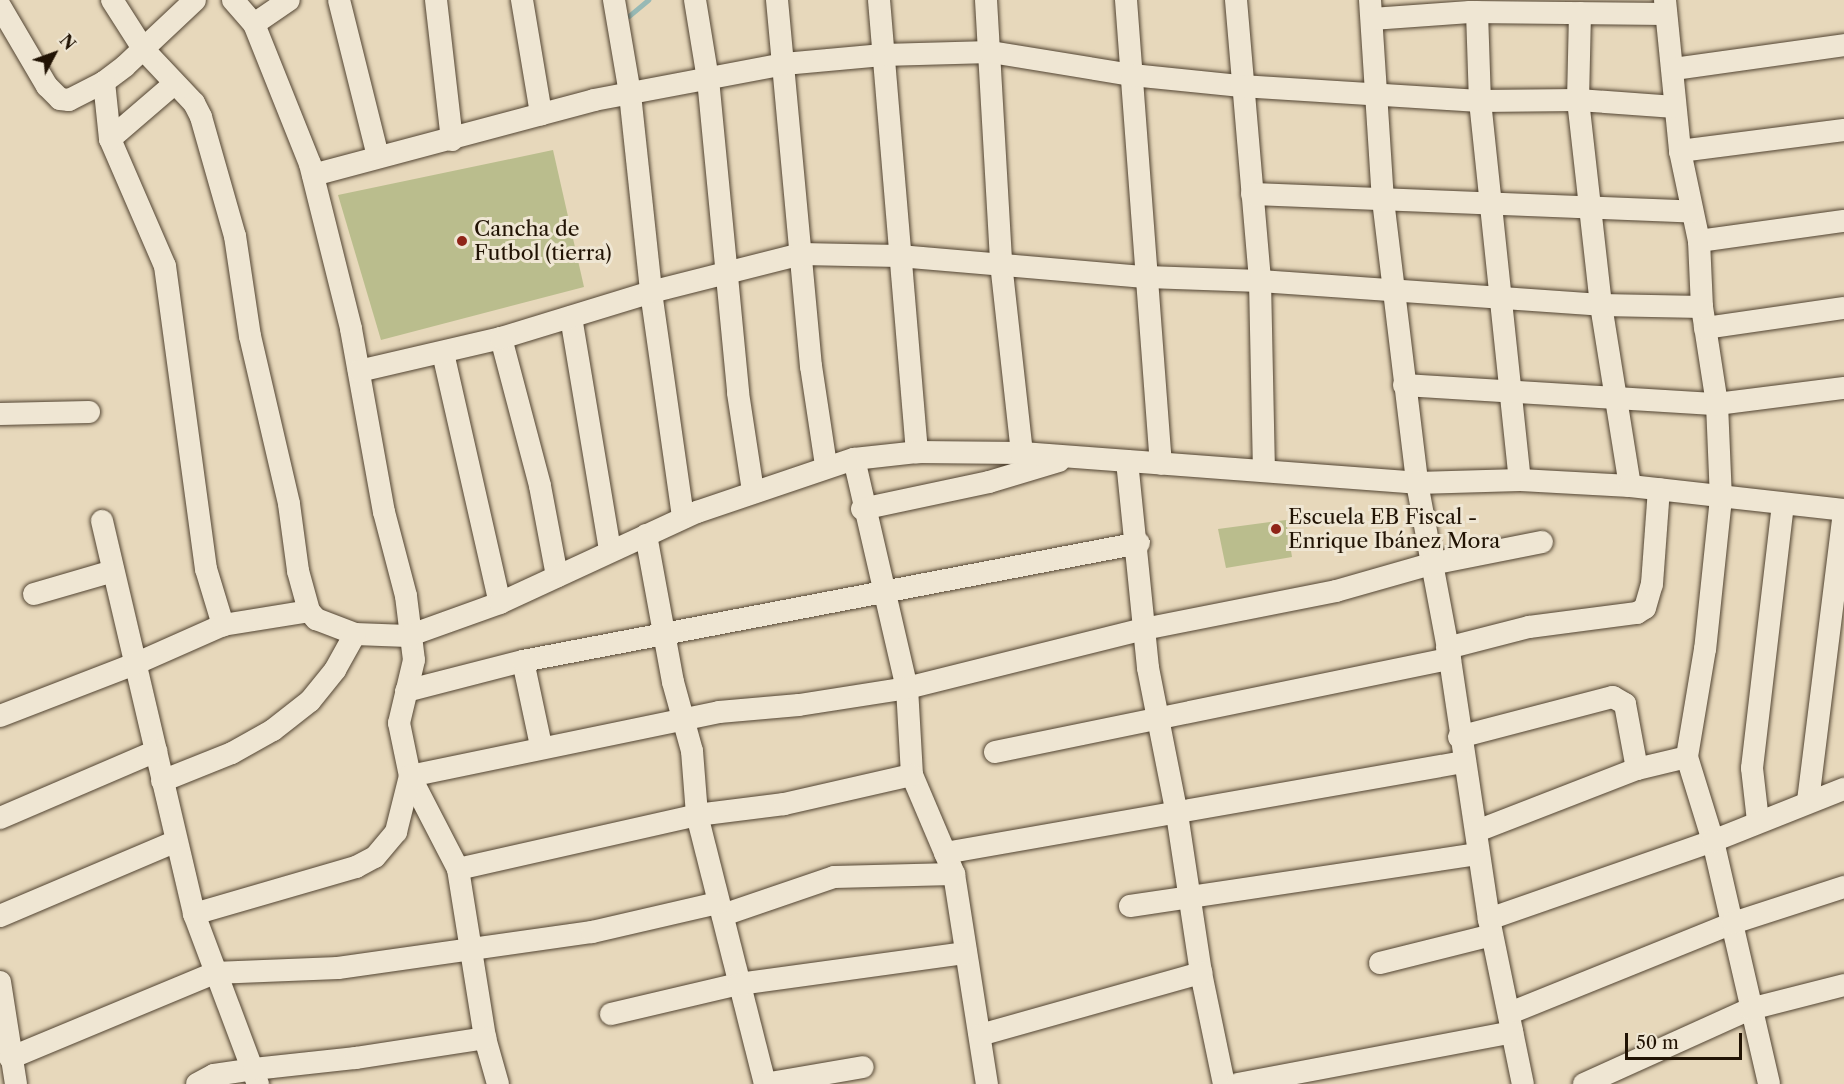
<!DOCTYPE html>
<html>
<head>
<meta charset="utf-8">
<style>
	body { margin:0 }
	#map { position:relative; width:1844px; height:1084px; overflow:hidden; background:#e7d8bb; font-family:"Libre Caslon Text",serif }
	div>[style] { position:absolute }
	.green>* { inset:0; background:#babd8d }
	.stream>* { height:4.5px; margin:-2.25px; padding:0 2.25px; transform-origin:2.25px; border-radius:2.25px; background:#97b9b5 }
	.roads { filter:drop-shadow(0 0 2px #524432) drop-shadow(0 0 2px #524432) }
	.minor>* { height:22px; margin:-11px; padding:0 11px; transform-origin:11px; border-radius:11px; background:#efe6d3 }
	.dots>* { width:16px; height:16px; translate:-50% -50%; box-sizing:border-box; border:3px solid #efe6d3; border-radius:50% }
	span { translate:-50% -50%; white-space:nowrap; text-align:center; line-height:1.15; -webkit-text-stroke:6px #efe6d3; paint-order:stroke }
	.poi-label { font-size:21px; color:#211304 }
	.left { translate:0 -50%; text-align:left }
	.north { position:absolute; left:24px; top:24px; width:60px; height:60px; -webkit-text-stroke:4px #efe6d3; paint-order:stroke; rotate:49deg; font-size:16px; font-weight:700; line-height:24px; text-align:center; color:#211304 }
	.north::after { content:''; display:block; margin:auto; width:21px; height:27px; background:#211304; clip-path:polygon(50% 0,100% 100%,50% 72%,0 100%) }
	.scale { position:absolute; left:1625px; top:1033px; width:117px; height:27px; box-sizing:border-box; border:3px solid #211304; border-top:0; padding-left:8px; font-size:18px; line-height:21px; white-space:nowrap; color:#211304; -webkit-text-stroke:4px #efe6d3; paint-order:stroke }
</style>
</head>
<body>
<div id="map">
	<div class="green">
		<div style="clip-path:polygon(553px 150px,584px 287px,381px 340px,338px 195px)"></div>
		<div style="clip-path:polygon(1286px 520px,1292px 557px,1226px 568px,1218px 529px)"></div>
	</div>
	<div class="stream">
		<div style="left:629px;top:16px;width:25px;rotate:-40deg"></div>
	</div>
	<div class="roads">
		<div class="minor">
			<div style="left:112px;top:0;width:59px;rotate:57.4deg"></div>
			<div style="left:144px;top:50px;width:73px;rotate:46.7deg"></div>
			<div style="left:194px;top:103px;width:16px;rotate:63deg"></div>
			<div style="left:201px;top:117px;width:124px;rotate:74.1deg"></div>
			<div style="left:235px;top:236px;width:101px;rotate:81.5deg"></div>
			<div style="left:250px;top:336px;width:172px;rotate:76.9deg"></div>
			<div style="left:289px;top:504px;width:68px;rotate:82.3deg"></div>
			<div style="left:298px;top:571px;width:41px;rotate:74.6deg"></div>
			<div style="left:233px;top:0;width:32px;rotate:49deg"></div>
			<div style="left:254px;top:24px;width:151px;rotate:68.2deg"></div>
			<div style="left:310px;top:164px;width:170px;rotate:76deg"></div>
			<div style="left:351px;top:329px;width:186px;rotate:79.8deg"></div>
			<div style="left:384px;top:512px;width:87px;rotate:75.3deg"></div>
			<div style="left:406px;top:596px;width:64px;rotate:82.9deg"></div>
			<div style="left:414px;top:660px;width:65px;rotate:103.4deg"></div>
			<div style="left:399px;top:723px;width:54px;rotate:78.3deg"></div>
			<div style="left:410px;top:776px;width:105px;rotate:62.7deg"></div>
			<div style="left:458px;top:869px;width:171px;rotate:80.9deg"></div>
			<div style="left:485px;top:1038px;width:48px;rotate:74.2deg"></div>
			<div style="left:339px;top:0;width:162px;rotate:76deg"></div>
			<div style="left:436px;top:0;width:141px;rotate:83.5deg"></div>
			<div style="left:522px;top:0;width:116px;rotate:80.5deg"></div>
			<div style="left:614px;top:0;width:95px;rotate:80.3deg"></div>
			<div style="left:630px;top:94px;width:199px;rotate:83.9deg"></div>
			<div style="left:651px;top:292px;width:228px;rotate:81.9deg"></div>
			<div style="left:695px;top:0;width:80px;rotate:80.7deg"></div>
			<div style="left:708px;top:79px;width:315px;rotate:84.5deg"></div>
			<div style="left:738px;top:393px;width:99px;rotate:81.3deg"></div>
			<div style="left:777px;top:0;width:368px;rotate:84.7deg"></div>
			<div style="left:811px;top:366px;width:100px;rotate:81.4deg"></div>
			<div style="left:879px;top:0;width:454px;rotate:85.2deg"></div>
			<div style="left:986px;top:0;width:263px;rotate:86.7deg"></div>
			<div style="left:1001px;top:263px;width:191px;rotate:83.7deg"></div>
			<div style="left:1126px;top:0;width:465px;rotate:85.7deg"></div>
			<div style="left:1236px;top:0;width:282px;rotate:85.1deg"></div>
			<div style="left:1260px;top:281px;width:190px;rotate:88.8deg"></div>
			<div style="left:1370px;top:0;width:200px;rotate:86.3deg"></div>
			<div style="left:1383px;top:200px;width:285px;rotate:83.1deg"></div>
			<div style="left:1417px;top:483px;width:179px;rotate:79.4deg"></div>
			<div style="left:1450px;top:659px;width:263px;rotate:81.5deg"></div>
			<div style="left:1489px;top:919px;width:168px;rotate:78.4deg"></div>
			<div style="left:1665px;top:0;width:152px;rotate:84.3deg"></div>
			<div style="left:1680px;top:151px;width:165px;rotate:-7.3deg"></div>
			<div style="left:0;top:6px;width:93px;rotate:59.6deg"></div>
			<div style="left:47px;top:86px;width:18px;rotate:45deg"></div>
			<div style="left:60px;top:99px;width:9px;rotate:6deg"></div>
			<div style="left:69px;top:100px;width:39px;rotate:-27deg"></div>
			<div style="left:104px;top:82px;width:26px;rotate:-37deg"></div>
			<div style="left:125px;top:66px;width:96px;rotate:-43.3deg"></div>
			<div style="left:1477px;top:12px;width:89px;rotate:88.1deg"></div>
			<div style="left:1480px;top:101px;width:381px;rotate:84deg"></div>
			<div style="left:1580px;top:13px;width:87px;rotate:91.3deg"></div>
			<div style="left:1578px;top:100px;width:206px;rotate:83.6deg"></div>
			<div style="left:1601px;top:305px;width:183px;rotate:80.9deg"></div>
			<div style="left:1372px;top:19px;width:98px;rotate:-4.1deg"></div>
			<div style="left:1470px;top:12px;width:196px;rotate:0.6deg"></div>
			<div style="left:254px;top:24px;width:42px;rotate:-34.4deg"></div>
			<div style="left:1674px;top:69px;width:172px;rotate:-8deg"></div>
			<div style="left:104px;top:82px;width:57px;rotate:84deg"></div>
			<div style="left:110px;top:139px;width:138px;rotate:66.6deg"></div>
			<div style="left:165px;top:266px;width:306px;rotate:82.3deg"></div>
			<div style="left:206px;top:569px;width:59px;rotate:73.1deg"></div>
			<div style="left:110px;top:139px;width:84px;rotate:-40.7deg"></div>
			<div style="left:1680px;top:151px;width:92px;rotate:78.1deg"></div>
			<div style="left:1699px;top:241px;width:146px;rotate:-7.9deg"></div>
			<div style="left:313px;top:175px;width:291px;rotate:-14.9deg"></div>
			<div style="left:594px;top:100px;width:193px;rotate:-10.7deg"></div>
			<div style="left:784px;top:64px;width:99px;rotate:-5.2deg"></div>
			<div style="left:883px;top:55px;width:108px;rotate:-1.6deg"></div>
			<div style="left:991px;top:52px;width:143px;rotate:9.3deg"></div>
			<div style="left:1132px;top:75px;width:110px;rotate:5.8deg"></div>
			<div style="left:1241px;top:86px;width:239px;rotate:3.6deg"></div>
			<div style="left:1480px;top:101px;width:98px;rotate:-0.6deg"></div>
			<div style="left:1578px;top:100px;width:97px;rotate:4.1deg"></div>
			<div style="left:1252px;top:194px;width:440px;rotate:2.3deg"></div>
			<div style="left:1699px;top:241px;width:66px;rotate:87.4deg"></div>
			<div style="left:1702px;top:307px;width:98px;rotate:81.2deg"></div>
			<div style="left:1717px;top:404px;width:94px;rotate:87.6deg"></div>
			<div style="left:1721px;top:498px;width:152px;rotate:96deg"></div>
			<div style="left:1705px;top:649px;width:109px;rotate:99.5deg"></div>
			<div style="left:1687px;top:757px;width:88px;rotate:72.8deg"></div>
			<div style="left:1713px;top:841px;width:249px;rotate:77deg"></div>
			<div style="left:571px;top:317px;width:237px;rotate:80.5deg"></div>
			<div style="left:1705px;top:328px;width:140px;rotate:-8.2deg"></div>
			<div style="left:501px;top:338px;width:153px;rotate:75.2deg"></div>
			<div style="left:540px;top:486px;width:92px;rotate:79.3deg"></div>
			<div style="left:443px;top:353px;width:256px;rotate:77.2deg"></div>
			<div style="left:359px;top:371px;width:146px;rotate:-13.1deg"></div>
			<div style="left:501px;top:338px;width:157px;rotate:-17deg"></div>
			<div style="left:651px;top:292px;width:155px;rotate:-14.2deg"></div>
			<div style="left:801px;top:254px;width:98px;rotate:1.2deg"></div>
			<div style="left:899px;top:256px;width:247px;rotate:4.9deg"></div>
			<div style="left:1145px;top:277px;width:115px;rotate:2deg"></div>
			<div style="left:1260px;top:281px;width:342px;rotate:4deg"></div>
			<div style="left:1601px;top:305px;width:101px;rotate:1.1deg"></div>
			<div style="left:1404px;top:385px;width:314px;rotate:3.5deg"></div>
			<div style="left:1717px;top:404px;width:128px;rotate:-7.2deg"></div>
			<div style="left:0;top:414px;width:89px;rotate:-1.3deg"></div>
			<div style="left:854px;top:459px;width:235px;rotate:77deg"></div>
			<div style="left:907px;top:688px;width:87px;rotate:86.7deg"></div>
			<div style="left:912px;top:775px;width:108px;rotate:67deg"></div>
			<div style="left:954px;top:874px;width:213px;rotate:81.1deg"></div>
			<div style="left:1127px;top:461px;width:208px;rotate:84.2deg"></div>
			<div style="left:1148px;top:668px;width:149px;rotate:78.8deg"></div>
			<div style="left:1177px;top:814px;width:161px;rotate:81.4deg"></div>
			<div style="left:1201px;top:973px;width:113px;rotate:78.3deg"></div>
			<div style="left:862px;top:509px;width:130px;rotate:-12deg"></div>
			<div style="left:989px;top:482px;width:73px;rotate:-16.7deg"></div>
			<div style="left:102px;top:521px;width:404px;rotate:76.8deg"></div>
			<div style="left:194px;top:914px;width:182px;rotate:69.4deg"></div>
			<div style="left:646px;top:535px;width:149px;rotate:79.6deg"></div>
			<div style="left:673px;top:682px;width:72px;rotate:74.6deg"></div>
			<div style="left:692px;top:751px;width:64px;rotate:85.5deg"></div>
			<div style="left:697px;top:815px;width:277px;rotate:75.8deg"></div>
			<div style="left:34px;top:594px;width:82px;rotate:-16.2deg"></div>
			<div style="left:1447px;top:648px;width:85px;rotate:-14.4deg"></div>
			<div style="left:1529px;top:627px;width:109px;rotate:-7.4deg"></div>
			<div style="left:1637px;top:613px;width:9px;rotate:-32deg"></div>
			<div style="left:1645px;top:608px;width:25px;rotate:-74deg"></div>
			<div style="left:1652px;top:584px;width:95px;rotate:-85.8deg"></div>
			<div style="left:523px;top:661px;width:87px;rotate:78deg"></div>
			<div style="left:406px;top:691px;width:121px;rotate:-14.4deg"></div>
			<div style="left:523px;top:661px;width:627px;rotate:-10.84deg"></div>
			<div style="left:0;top:716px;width:145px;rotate:-21.1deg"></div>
			<div style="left:135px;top:664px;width:96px;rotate:-23.9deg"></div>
			<div style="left:223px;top:625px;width:87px;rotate:-9.2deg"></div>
			<div style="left:309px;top:611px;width:11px;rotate:49deg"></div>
			<div style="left:316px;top:619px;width:42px;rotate:21deg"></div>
			<div style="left:355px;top:634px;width:53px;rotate:2.2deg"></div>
			<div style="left:408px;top:636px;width:98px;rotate:-19.7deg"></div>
			<div style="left:500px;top:603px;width:217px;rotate:-24.8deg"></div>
			<div style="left:697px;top:512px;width:166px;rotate:-18.7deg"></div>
			<div style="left:854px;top:459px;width:63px;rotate:-6.3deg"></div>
			<div style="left:917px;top:452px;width:105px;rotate:0.5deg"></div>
			<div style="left:1022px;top:453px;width:396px;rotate:4.3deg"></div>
			<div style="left:1417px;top:483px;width:103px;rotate:-1.7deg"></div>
			<div style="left:1520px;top:480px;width:110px;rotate:3.1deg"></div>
			<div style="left:1630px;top:486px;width:215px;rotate:6.4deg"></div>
			<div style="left:1459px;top:737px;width:159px;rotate:-14.6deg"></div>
			<div style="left:1613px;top:697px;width:14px;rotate:30deg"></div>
			<div style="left:1625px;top:704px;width:66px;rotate:79.5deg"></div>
			<div style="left:995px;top:752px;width:464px;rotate:-11.6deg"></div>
			<div style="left:162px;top:781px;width:75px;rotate:-21.8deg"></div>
			<div style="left:232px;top:753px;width:47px;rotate:-29.3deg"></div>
			<div style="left:273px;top:730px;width:47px;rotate:-38.1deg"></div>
			<div style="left:310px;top:701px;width:40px;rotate:-51deg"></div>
			<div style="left:335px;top:670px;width:41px;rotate:-60.9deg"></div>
			<div style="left:1808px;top:801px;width:289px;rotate:-82.9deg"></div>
			<div style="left:0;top:818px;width:170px;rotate:-23.2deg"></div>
			<div style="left:1758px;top:821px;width:53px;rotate:-96.5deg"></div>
			<div style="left:1752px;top:768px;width:266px;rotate:-83.3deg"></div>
			<div style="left:1477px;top:831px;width:172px;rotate:-21.2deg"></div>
			<div style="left:1637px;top:769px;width:51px;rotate:-13.5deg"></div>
			<div style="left:945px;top:853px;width:526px;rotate:-9.96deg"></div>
			<div style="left:458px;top:869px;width:245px;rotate:-12.7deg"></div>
			<div style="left:697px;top:815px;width:88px;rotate:-7.2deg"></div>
			<div style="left:784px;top:804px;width:131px;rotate:-12.8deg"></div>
			<div style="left:1130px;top:906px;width:352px;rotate:-8.5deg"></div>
			<div style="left:194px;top:914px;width:169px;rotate:-16.2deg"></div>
			<div style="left:356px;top:867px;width:21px;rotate:-28deg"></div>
			<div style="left:375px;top:857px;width:33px;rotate:-50deg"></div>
			<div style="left:396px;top:832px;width:58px;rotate:-76deg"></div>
			<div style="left:410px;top:776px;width:316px;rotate:-11.7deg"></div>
			<div style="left:719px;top:712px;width:80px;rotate:-5deg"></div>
			<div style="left:799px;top:705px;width:109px;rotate:-8.9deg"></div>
			<div style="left:907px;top:688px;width:244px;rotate:-14deg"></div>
			<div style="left:1144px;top:629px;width:196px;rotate:-11.2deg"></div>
			<div style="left:1336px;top:591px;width:99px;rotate:-15.9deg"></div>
			<div style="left:1431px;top:564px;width:113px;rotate:-11.2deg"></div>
			<div style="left:723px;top:915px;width:117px;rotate:-18.9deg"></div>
			<div style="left:834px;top:877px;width:120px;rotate:-1.4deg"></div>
			<div style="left:0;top:916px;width:189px;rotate:-23deg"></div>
			<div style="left:1489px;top:919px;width:237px;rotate:-19.2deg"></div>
			<div style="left:1713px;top:841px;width:141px;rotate:-21.7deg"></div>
			<div style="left:1380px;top:963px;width:115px;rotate:-14deg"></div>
			<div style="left:0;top:982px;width:103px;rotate:81.1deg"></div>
			<div style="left:1510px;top:1013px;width:240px;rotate:-22deg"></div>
			<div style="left:1733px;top:923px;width:117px;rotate:-18deg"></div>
			<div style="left:611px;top:1014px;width:131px;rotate:-13.2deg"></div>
			<div style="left:739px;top:984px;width:229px;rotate:-7.8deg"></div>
			<div style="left:980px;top:1035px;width:230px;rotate:-15.7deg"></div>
			<div style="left:10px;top:1058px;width:221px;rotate:-22.6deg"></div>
			<div style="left:214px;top:973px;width:124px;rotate:-2.3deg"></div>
			<div style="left:338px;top:968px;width:257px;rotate:-8.1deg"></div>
			<div style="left:592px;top:932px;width:129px;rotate:-13deg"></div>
			<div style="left:197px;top:1084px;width:19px;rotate:-28deg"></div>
			<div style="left:214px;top:1075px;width:40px;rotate:-8.5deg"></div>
			<div style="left:254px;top:1069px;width:103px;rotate:-6.2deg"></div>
			<div style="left:356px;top:1058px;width:131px;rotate:-8.8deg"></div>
			<div style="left:765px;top:1084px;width:99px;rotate:-9.8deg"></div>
			<div style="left:1238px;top:1084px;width:279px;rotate:-10.7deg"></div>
			<div style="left:1584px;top:1084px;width:182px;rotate:-24.3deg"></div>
			<div style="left:1750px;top:1009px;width:97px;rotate:-14.3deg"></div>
		</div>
	</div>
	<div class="dots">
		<div style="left:462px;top:241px;background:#8f2418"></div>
		<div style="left:1276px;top:529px;background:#8f2418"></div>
	</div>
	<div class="poi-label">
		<span class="left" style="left:474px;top:241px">Cancha de<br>Futbol (tierra)</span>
		<span class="left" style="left:1288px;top:529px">Escuela EB Fiscal -<br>Enrique Ibánez Mora</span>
	</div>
	<div class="north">N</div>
	<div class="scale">50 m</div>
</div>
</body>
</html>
